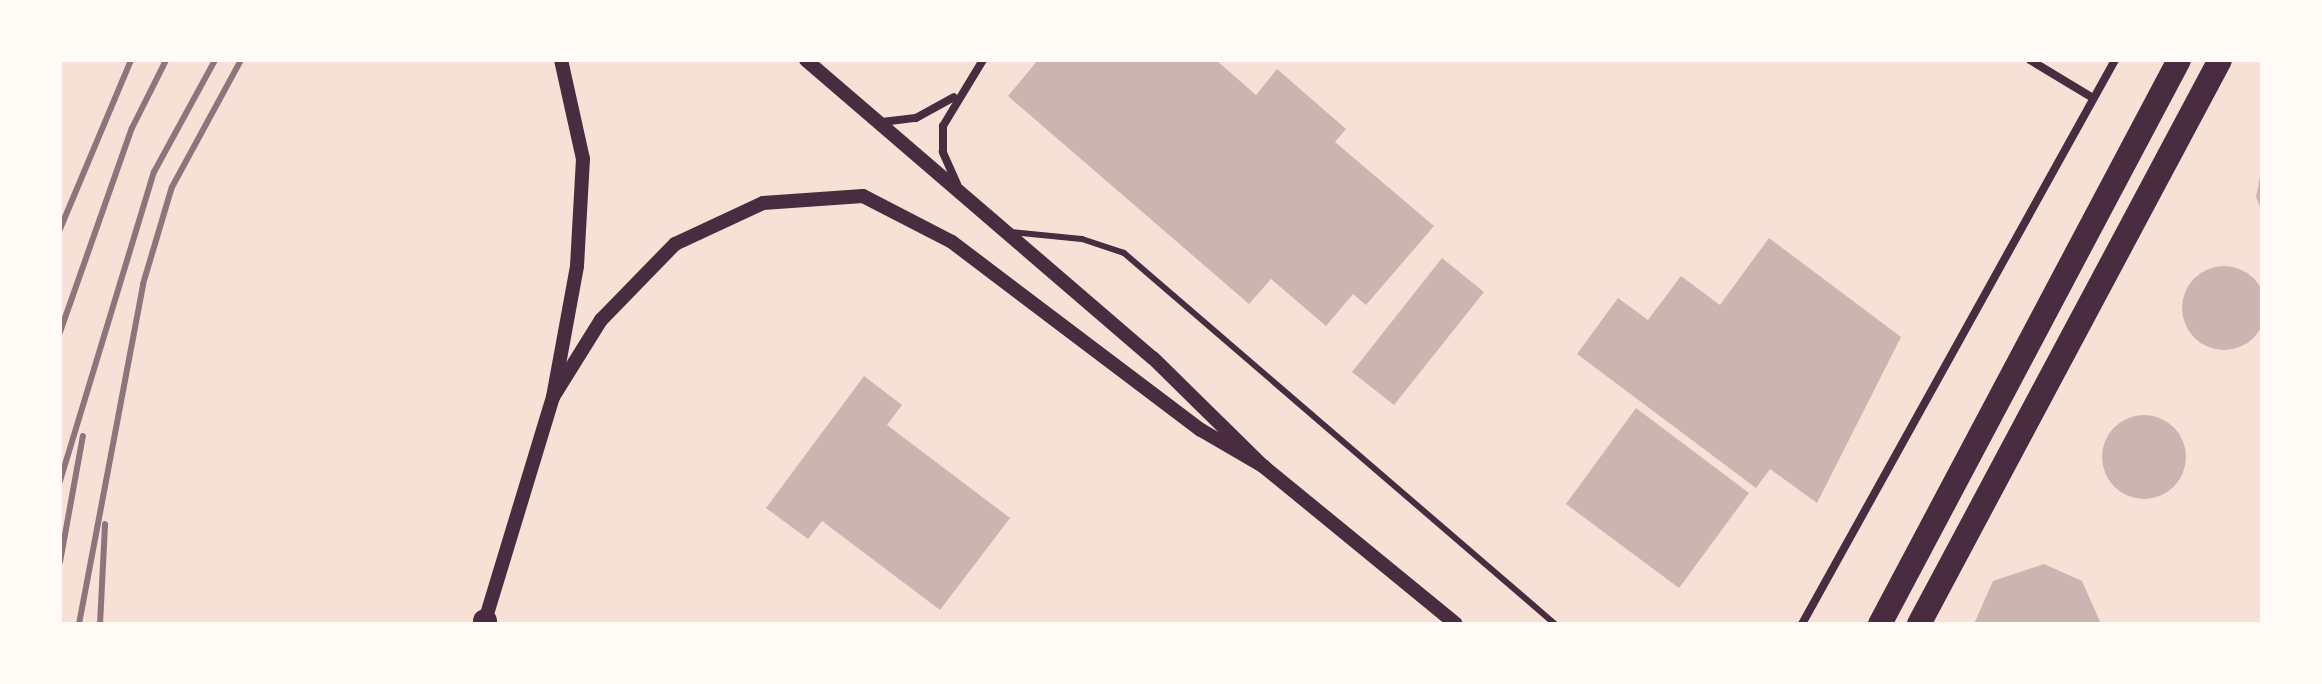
<!DOCTYPE html>
<html>
<head>
<meta charset="utf-8">
<style>
	body { margin:0 }
	#map { position:relative; width:2322px; height:684px; overflow:hidden; background:#f7e1d7; font-family:"Fira Sans Condensed",sans-serif }
	div>[style] { position:absolute }
	.building>* { inset:0; background:#ccb4b1 }
	.round { border-radius:50% }
	.service>* { height:6px; margin:-3px; padding:0 3px; transform-origin:3px; border-radius:3px; background:#4a2c40 }
	.minor>* { height:8px; margin:-4px; padding:0 4px; transform-origin:4px; border-radius:4px; background:#4a2c40 }
	.tertiary>* { height:14px; margin:-7px; padding:0 7px; transform-origin:7px; border-radius:7px; background:#4a2c40 }
	.motorway>* { height:24px; margin:-12px; padding:0 12px; transform-origin:12px; border-radius:12px; background:#4a2c40 }
	.rail>* { height:6px; margin:-3px; padding:0 3px; transform-origin:3px; border-radius:3px; background:#8f747c }
	span { translate:-50% -50%; white-space:nowrap; text-align:center; line-height:1.15; -webkit-text-stroke:6px #fffaf5; paint-order:stroke }
	.frame { position:absolute; inset:0; border:62px solid #fffaf5; pointer-events:none }
</style>
</head>
<body>
<div id="map">
	<div class="building">
		<div style="clip-path:polygon(1038px 60px,1216px 60px,1256px 95px,1277px 69px,1346px 129px,1335px 142px,1434px 226px,1366px 305px,1353px 294px,1326px 326px,1271px 279px,1249px 304px,1008px 96px)"></div>
		<div style="clip-path:polygon(2262px 166px,2262px 211px,2256px 197px)"></div>
		<div style="clip-path:polygon(1769px 238px,1901px 337px,1817px 503px,1770px 469px,1756px 488px,1577px 354px,1618px 298px,1648px 320px,1681px 276px,1720px 305px)"></div>
		<div style="clip-path:polygon(1442px 258px,1484px 292px,1394px 405px,1352px 372px)"></div>
		<div class="round" style="left:2182px;top:266px;width:84px;height:84px"></div>
		<div style="clip-path:polygon(864px 376px,902px 405px,887px 425px,1010px 518px,940px 610px,822px 521px,808px 539px,766px 508px)"></div>
		<div style="clip-path:polygon(1636px 408px,1749px 493px,1679px 588px,1566px 504px)"></div>
		<div class="round" style="left:2102px;top:415px;width:84px;height:84px"></div>
		<div style="clip-path:polygon(2044px 564px,2082px 581px,2101px 624px,1974px 624px,1993px 581px)"></div>
	</div>
	<div class="service">
		<div style="left:1011px;top:232px;width:71px;rotate:5.6deg"></div>
		<div style="left:1082px;top:239px;width:44px;rotate:18.4deg"></div>
		<div style="left:1124px;top:253px;width:569px;rotate:40.72deg"></div>
	</div>
	<div class="minor">
		<div style="left:2030px;top:60px;width:74px;rotate:31.1deg"></div>
		<div style="left:882px;top:122px;width:34px;rotate:-7deg"></div>
		<div style="left:916px;top:118px;width:43px;rotate:-28.9deg"></div>
		<div style="left:957px;top:184px;width:35px;rotate:-114deg"></div>
		<div style="left:943px;top:152px;width:26px;rotate:-90deg"></div>
		<div style="left:943px;top:126px;width:77px;rotate:-58.8deg"></div>
		<div style="left:1802px;top:624px;width:645px;rotate:-60.97deg"></div>
	</div>
	<div class="tertiary">
		<div style="left:806px;top:60px;width:457px;rotate:40.7deg"></div>
		<div style="left:1153px;top:358px;width:154px;rotate:44.5deg"></div>
		<div style="left:1263px;top:466px;width:249px;rotate:39.3deg"></div>
		<div style="left:553px;top:397px;width:91px;rotate:-58.1deg"></div>
		<div style="left:601px;top:320px;width:106px;rotate:-45.8deg"></div>
		<div style="left:675px;top:244px;width:97px;rotate:-25deg"></div>
		<div style="left:763px;top:203px;width:100px;rotate:-4deg"></div>
		<div style="left:863px;top:196px;width:100px;rotate:27.3deg"></div>
		<div style="left:952px;top:242px;width:312px;rotate:37.1deg"></div>
		<div style="left:1201px;top:430px;width:72px;rotate:30.1deg"></div>
		<div style="left:484px;top:624px;width:237px;rotate:-73.1deg"></div>
		<div style="left:553px;top:397px;width:133px;rotate:-79.6deg"></div>
		<div style="left:577px;top:266px;width:107px;rotate:-86.8deg"></div>
		<div style="left:583px;top:159px;width:101px;rotate:-102.5deg"></div>
	</div>
	<div class="motorway">
		<div style="left:485px;top:624px;width:3px;rotate:-90deg"></div>
		<div style="left:1880px;top:624px;width:638px;rotate:-62.07deg"></div>
		<div style="left:1919px;top:624px;width:639px;rotate:-61.91deg"></div>
	</div>
	<div class="rail">
		<div style="left:60px;top:229px;width:183px;rotate:-67.2deg"></div>
		<div style="left:60px;top:332px;width:216px;rotate:-70.6deg"></div>
		<div style="left:132px;top:128px;width:76px;rotate:-63.4deg"></div>
		<div style="left:60px;top:481px;width:323px;rotate:-73.1deg"></div>
		<div style="left:154px;top:172px;width:128px;rotate:-61.4deg"></div>
		<div style="left:60px;top:562px;width:128px;rotate:-79.7deg"></div>
		<div style="left:79px;top:624px;width:346px;rotate:-79.3deg"></div>
		<div style="left:143px;top:284px;width:101px;rotate:-73.4deg"></div>
		<div style="left:172px;top:187px;width:145px;rotate:-61.5deg"></div>
		<div style="left:100px;top:624px;width:100px;rotate:-87.1deg"></div>
	</div>
	<div class="frame"></div>
</div>
</body>
</html>
